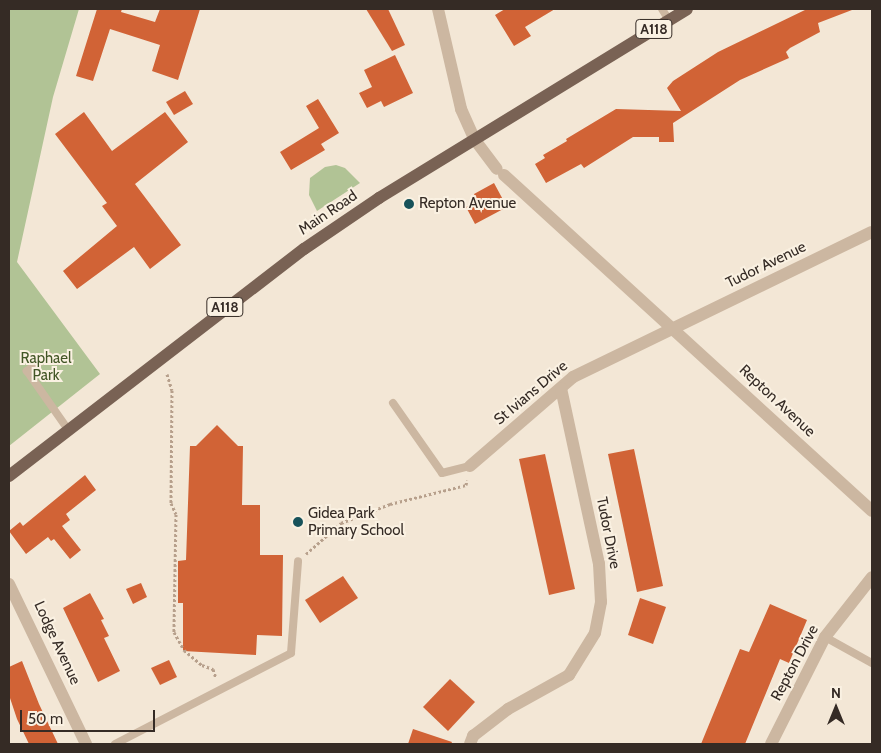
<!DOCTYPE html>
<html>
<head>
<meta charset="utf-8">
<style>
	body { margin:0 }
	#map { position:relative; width:881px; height:753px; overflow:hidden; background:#f3e7d6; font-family:Cabin,sans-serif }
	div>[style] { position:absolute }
	.green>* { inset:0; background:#b1c395 }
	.building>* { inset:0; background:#d16336 }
	.path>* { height:3px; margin-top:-1.5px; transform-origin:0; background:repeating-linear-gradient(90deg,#b7a08c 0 2.5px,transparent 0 5px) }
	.service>* { height:8px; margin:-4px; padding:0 4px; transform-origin:4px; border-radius:4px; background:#ccb7a1 }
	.minor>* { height:12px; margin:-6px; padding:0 6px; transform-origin:6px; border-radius:6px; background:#ccb7a1 }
	.primary>* { height:12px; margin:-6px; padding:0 6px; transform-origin:6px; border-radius:6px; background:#796254 }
	.dots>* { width:14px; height:14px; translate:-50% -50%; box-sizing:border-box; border:2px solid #faf1e2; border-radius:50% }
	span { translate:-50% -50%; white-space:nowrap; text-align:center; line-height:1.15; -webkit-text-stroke:4px #faf1e2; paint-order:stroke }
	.shield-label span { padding:1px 4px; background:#faf1e2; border:1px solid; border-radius:4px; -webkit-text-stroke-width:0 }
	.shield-label { font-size:14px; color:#352b25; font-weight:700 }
	.poi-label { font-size:15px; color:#352b25 }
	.left { translate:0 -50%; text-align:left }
	.street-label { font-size:15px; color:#352b25 }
	.park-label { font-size:15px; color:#425626 }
	.frame { position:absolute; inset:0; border:10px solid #352b25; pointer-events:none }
	.north { position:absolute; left:811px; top:683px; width:50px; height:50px; -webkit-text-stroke:4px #faf1e2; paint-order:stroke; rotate:0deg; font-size:14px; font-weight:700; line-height:20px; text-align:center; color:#352b25 }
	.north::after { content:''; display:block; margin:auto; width:18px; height:22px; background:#352b25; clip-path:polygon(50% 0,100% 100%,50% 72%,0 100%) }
	.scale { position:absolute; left:20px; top:710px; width:135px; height:22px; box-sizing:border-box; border:2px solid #352b25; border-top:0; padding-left:6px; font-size:15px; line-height:18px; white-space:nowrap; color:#352b25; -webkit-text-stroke:4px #faf1e2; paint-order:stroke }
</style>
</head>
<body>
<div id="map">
	<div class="green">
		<div style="clip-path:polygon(9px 9px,79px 9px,53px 97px,17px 262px,100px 374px,9px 446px)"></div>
		<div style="clip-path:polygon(336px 165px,345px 168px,360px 183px,317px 211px,309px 195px,310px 178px,325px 167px)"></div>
	</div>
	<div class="building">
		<div style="clip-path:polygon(97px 9px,122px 9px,121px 12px,155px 22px,160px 9px,200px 9px,178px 80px,152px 71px,160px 45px,110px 29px,93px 81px,76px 76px)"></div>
		<div style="clip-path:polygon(366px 9px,388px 9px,405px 45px,392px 51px)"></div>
		<div style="clip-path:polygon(505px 9px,555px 9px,525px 27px,531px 36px,514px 46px,495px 15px)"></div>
		<div style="clip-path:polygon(807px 9px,852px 10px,818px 23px,820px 32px,790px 48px,786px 52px,789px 58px,740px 80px,673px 123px,674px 142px,659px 142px,659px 137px,633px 137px,584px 168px,581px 164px,546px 183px,535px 164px,545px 158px,543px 155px,567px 141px,566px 139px,616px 109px,681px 111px,667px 88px,673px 81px,718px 52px)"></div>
		<div style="clip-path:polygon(395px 55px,413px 93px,384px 107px,381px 101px,367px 108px,359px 93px,372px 87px,364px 70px)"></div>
		<div style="clip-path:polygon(185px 91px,193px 104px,174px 115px,166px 102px)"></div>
		<div style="clip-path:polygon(318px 99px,339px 133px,321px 144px,325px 150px,291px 170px,280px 152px,319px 128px,306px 106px)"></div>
		<div style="clip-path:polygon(84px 112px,112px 151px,165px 112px,188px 142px,135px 184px,181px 245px,150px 269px,134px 247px,77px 289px,63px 271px,117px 226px,102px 206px,107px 203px,55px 134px)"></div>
		<div style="clip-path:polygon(494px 183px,507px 207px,475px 224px,466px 207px,477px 201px,474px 194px)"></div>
		<div style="clip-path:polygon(217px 425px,238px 446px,243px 446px,242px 505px,260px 505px,260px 555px,283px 555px,282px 636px,257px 635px,256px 655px,183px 651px,183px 603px,178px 603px,178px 561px,186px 560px,190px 446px,196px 446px)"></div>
		<div style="clip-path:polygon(634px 449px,663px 586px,637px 592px,608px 454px)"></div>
		<div style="clip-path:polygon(545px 454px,575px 589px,549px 595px,519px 459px)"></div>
		<div style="clip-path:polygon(85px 475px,96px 490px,66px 514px,70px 520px,62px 526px,81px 550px,70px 559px,54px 539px,51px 541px,48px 537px,26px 554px,9px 531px,20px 522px,23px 526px)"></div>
		<div style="clip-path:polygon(343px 576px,358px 598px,320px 623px,305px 600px)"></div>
		<div style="clip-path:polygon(141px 583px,147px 597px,133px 604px,126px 589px)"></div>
		<div style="clip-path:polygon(90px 593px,104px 619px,101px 620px,109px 636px,104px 638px,120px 671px,98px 682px,63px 608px)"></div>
		<div style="clip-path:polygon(640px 598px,666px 607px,653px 644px,628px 635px)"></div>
		<div style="clip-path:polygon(770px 604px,807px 620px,789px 663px,780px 659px,745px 744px,701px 744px,740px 649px,749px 652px)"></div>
		<div style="clip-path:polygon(169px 660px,177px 677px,160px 685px,151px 668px)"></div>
		<div style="clip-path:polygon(22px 661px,39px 704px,58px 744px,29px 744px,17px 719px,9px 695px,9px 667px)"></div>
		<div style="clip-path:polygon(450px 679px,475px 702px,448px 731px,423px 707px)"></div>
		<div style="clip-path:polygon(413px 729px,452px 742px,451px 744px,408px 744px)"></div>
	</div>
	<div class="path">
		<div style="left:167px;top:374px;width:17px;rotate:73deg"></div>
		<div style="left:172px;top:390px;width:113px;rotate:90.5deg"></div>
		<div style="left:171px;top:503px;width:12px;rotate:66deg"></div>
		<div style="left:176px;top:514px;width:118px;rotate:91deg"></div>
		<div style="left:174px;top:632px;width:21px;rotate:61deg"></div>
		<div style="left:184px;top:650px;width:23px;rotate:40deg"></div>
		<div style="left:202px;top:665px;width:12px;rotate:20deg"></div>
		<div style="left:213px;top:669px;width:9px;rotate:72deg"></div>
		<div style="left:306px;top:554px;width:47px;rotate:-41.5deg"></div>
		<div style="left:341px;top:523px;width:53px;rotate:-21.2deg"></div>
		<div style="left:390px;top:504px;width:78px;rotate:-14deg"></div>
		<div style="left:466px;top:485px;width:5px;rotate:-79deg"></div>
	</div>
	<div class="service">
		<div style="left:662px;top:9px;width:13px;rotate:58deg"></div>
		<div style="left:49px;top:356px;width:27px;rotate:146deg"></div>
		<div style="left:27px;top:371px;width:73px;rotate:55deg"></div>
		<div style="left:393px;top:403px;width:85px;rotate:55deg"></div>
		<div style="left:442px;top:473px;width:29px;rotate:-14deg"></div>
		<div style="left:825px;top:637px;width:54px;rotate:29deg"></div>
		<div style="left:115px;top:744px;width:198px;rotate:-27.3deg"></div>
		<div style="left:291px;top:653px;width:92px;rotate:-85.6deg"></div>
	</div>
	<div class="minor">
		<div style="left:438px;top:9px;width:103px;rotate:77deg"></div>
		<div style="left:461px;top:109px;width:34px;rotate:66deg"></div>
		<div style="left:475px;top:140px;width:36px;rotate:53deg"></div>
		<div style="left:504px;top:175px;width:498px;rotate:42.4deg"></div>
		<div style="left:470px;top:466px;width:136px;rotate:-40.8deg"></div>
		<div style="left:573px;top:377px;width:332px;rotate:-25.9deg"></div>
		<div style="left:9px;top:584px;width:178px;rotate:64.3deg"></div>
		<div style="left:470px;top:744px;width:9px;rotate:-69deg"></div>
		<div style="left:473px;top:736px;width:44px;rotate:-37.6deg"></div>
		<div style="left:508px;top:709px;width:70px;rotate:-29.1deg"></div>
		<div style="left:569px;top:675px;width:49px;rotate:-58.2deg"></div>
		<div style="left:595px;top:633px;width:32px;rotate:-79deg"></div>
		<div style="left:601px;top:602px;width:38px;rotate:-93deg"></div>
		<div style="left:599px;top:564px;width:180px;rotate:-102.2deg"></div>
		<div style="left:771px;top:744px;width:120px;rotate:-63.2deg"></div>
		<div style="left:825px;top:637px;width:76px;rotate:-51.9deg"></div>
	</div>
	<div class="primary">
		<div style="left:9px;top:476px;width:372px;rotate:-37.6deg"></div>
		<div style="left:304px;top:249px;width:91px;rotate:-34.2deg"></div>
		<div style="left:379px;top:198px;width:361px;rotate:-31.5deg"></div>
	</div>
	<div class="dots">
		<div style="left:409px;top:204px;background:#17525a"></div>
		<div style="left:298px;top:522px;background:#17525a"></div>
	</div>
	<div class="shield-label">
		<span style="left:654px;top:29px">A118</span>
		<span style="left:225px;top:307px">A118</span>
	</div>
	<div class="poi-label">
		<span class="left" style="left:419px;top:204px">Repton Avenue</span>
		<span class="left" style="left:308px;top:522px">Gidea Park<br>Primary School</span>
	</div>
	<div class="street-label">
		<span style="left:328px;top:213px;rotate:-34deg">Main Road</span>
		<span style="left:766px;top:265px;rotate:-26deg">Tudor Avenue</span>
		<span style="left:531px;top:393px;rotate:-40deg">St Ivians Drive</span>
		<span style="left:777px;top:401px;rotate:43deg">Repton Avenue</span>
		<span style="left:608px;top:533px;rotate:79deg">Tudor Drive</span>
		<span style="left:57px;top:643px;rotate:65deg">Lodge Avenue</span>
		<span style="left:795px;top:663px;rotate:-62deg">Repton Drive</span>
	</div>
	<div class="park-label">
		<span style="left:46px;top:367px">Raphael<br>Park</span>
	</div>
	<div class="frame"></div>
	<div class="north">N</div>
	<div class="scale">50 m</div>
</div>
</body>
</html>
